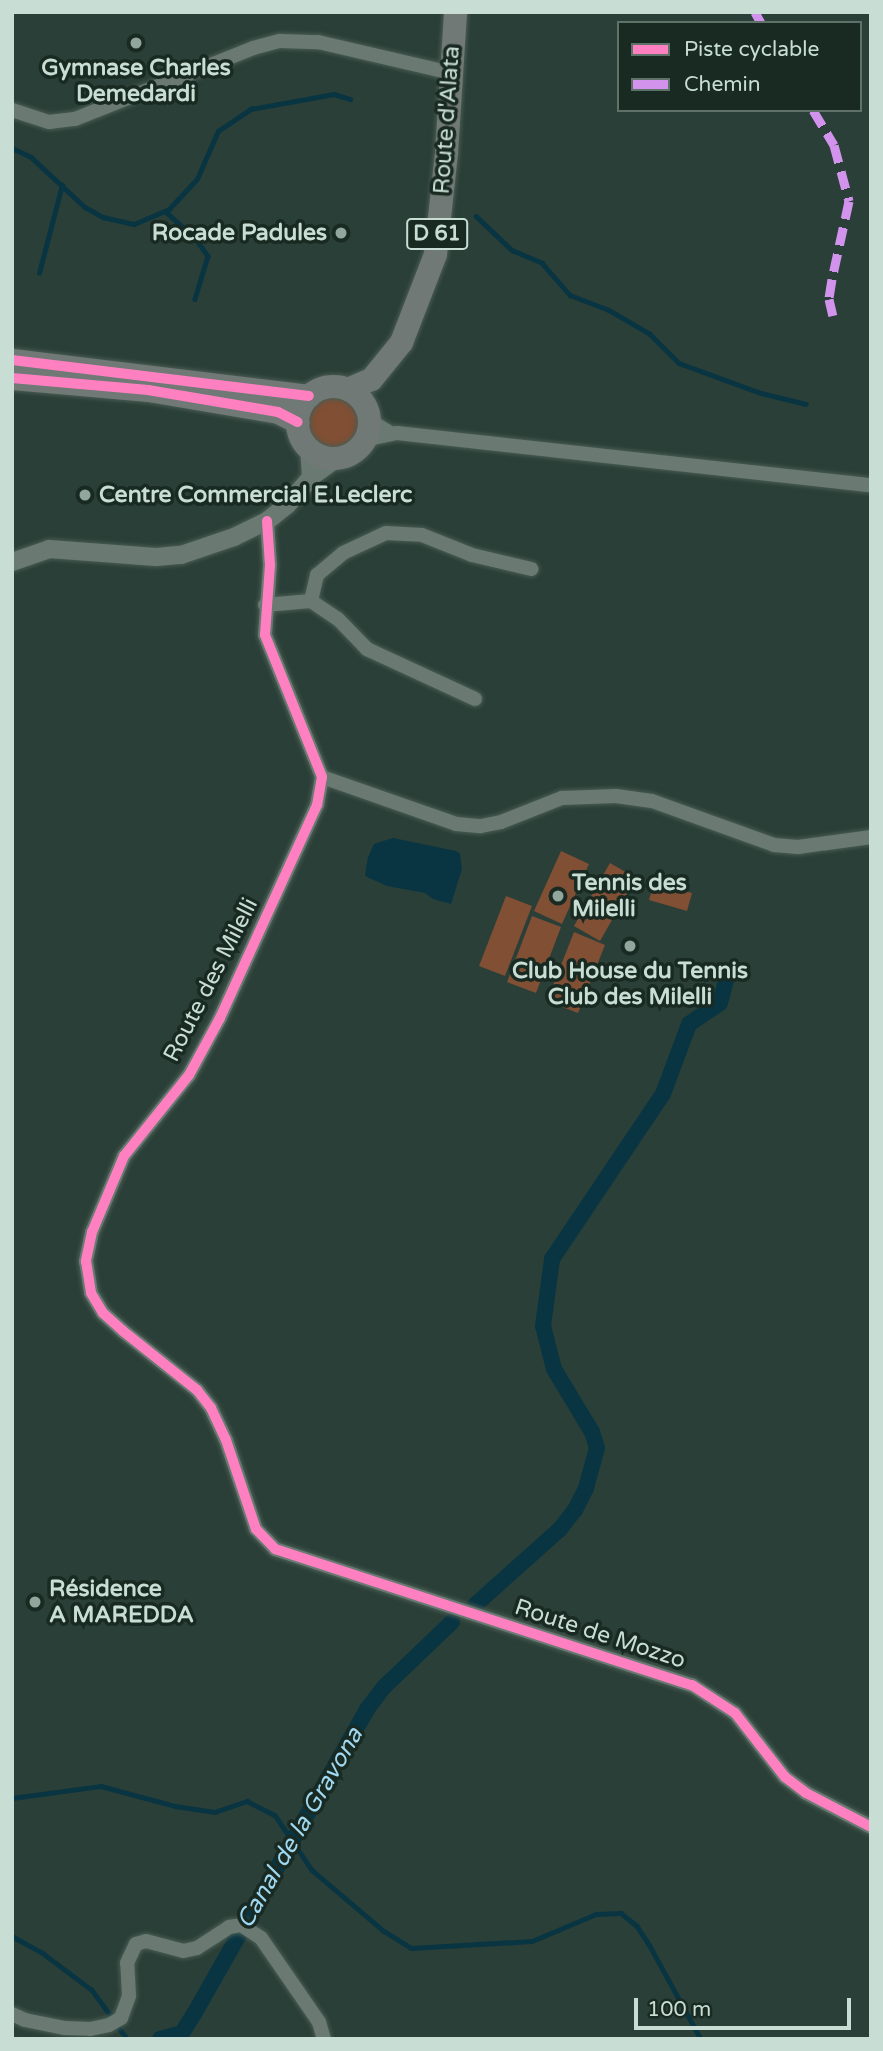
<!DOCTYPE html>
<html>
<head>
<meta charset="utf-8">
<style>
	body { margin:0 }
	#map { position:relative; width:883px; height:2051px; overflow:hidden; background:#2a3f37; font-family:"Varela Round",sans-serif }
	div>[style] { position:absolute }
	.green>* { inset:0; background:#814f34 }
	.round { border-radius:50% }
	.water>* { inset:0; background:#093543 }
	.stream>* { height:4.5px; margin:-2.25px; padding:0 2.25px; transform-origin:2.25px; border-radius:2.25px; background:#093543 }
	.canal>* { height:16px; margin:-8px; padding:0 8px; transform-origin:8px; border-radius:8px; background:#093543 }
	.roads { filter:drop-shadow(0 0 2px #495c54) drop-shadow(0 0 2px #495c54) }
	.minor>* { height:14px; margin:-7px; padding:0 7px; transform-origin:7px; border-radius:7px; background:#6a7a72 }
	.tertiary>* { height:18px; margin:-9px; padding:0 9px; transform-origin:9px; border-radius:9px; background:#6a7a72 }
	.primary>* { height:23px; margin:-11.5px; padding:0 11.5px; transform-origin:11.5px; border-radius:11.5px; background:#717976 }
	.primary>.ring { margin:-11.5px; padding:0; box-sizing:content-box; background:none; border:23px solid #717976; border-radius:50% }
	.quiet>* { height:9px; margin-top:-4.5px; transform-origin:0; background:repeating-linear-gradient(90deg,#d193ec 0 18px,transparent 0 27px) }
	.cycleway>* { height:10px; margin:-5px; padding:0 5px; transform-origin:5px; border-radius:5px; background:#ff80c0 }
	.dots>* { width:19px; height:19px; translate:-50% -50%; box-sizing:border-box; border:4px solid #192a23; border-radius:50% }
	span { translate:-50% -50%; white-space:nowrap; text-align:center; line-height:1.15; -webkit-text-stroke:7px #192a23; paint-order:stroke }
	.shield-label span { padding:2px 5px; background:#192a23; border:2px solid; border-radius:5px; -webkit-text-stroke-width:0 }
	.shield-label { font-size:21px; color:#c8ddd3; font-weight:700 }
	.poi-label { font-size:23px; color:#c8ddd3; font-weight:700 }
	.right { translate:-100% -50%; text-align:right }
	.left { translate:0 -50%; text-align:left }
	.street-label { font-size:23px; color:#c8ddd3 }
	.water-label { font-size:24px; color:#9fd8f0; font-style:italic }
	.frame { position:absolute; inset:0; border:14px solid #c8ddd3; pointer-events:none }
	.legend { position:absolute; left:617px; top:21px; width:245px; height:91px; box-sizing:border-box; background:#192a23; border:2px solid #5f7269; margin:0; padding:9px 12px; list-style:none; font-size:21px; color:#c8ddd3 }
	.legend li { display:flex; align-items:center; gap:14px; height:35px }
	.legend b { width:35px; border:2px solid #5f7269 }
	.scale { position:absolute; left:634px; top:1998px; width:217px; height:32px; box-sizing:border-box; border:4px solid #c8ddd3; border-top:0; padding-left:9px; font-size:21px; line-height:24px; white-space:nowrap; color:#c8ddd3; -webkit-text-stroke:5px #192a23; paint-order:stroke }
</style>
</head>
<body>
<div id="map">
	<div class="green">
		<div class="round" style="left:308px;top:397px;width:52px;height:52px"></div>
		<div style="clip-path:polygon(561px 851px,589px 864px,562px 924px,534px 911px)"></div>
		<div style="clip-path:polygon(610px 863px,636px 878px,600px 941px,574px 926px)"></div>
		<div style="clip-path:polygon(654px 883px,692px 893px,687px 911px,649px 900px)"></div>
		<div style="clip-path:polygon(506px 896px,532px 906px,505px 976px,479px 966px)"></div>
		<div style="clip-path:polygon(532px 916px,561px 927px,536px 993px,507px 982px)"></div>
		<div style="clip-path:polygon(574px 932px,605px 945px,578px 1013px,547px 1001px)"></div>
	</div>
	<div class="water">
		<div style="clip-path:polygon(393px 838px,456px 851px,460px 854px,462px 869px,451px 904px,433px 899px,425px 893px,387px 886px,365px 876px,368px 857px,374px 844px)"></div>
	</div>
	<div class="stream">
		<div style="left:12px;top:148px;width:21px;rotate:25deg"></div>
		<div style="left:31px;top:157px;width:74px;rotate:42.8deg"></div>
		<div style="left:85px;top:207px;width:21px;rotate:29deg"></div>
		<div style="left:103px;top:217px;width:32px;rotate:13deg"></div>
		<div style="left:134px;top:224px;width:38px;rotate:-23deg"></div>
		<div style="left:169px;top:209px;width:41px;rotate:-47deg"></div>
		<div style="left:197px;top:179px;width:52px;rotate:-66.4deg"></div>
		<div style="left:218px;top:131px;width:40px;rotate:-34deg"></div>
		<div style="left:251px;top:109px;width:84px;rotate:-10.2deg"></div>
		<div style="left:334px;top:94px;width:17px;rotate:17deg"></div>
		<div style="left:165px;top:211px;width:42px;rotate:42.1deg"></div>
		<div style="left:196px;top:239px;width:21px;rotate:55deg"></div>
		<div style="left:208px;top:256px;width:45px;rotate:106.8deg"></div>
		<div style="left:476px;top:216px;width:50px;rotate:43.4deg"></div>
		<div style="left:512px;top:250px;width:33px;rotate:23deg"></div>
		<div style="left:542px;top:263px;width:43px;rotate:48.8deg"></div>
		<div style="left:570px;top:295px;width:42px;rotate:21deg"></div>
		<div style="left:609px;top:310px;width:48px;rotate:30.3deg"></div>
		<div style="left:650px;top:334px;width:41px;rotate:45deg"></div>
		<div style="left:679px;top:363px;width:87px;rotate:20.1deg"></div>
		<div style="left:761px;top:393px;width:46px;rotate:13.7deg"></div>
		<div style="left:39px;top:273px;width:91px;rotate:-75.4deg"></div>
		<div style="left:12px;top:1798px;width:90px;rotate:-7.7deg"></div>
		<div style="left:101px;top:1786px;width:77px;rotate:15.1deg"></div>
		<div style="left:175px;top:1806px;width:40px;rotate:8.5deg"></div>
		<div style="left:215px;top:1812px;width:34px;rotate:-19deg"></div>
		<div style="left:247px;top:1801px;width:31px;rotate:27deg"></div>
		<div style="left:275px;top:1815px;width:66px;rotate:56.1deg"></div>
		<div style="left:312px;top:1870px;width:94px;rotate:40.3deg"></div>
		<div style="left:384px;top:1931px;width:32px;rotate:32deg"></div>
		<div style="left:411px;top:1948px;width:121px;rotate:-3.3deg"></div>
		<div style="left:532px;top:1941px;width:69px;rotate:-22.9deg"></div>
		<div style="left:596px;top:1914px;width:25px;rotate:-2deg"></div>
		<div style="left:621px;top:1913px;width:21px;rotate:39deg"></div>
		<div style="left:637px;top:1926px;width:24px;rotate:57deg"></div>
		<div style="left:650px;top:1946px;width:106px;rotate:61.3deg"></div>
		<div style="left:12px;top:1936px;width:37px;rotate:29deg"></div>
		<div style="left:44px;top:1954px;width:60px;rotate:36.9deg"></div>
		<div style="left:92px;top:1990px;width:34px;rotate:54deg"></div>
		<div style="left:117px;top:2025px;width:17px;rotate:54deg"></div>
	</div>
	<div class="canal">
		<div style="left:475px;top:1605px;width:114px;rotate:-41.8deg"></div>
		<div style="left:560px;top:1529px;width:24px;rotate:-52deg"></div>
		<div style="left:575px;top:1510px;width:25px;rotate:-63deg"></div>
		<div style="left:586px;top:1488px;width:41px;rotate:-74.6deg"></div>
		<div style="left:597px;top:1448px;width:17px;rotate:-107deg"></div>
		<div style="left:592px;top:1432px;width:74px;rotate:-121.1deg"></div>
		<div style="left:554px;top:1369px;width:44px;rotate:-104.3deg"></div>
		<div style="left:543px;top:1326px;width:68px;rotate:-82.3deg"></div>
		<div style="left:552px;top:1259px;width:199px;rotate:-56.1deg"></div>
		<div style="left:663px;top:1094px;width:75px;rotate:-69.6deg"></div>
		<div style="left:689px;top:1024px;width:37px;rotate:-34deg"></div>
		<div style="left:720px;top:1003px;width:23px;rotate:-75deg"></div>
		<div style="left:160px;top:2039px;width:23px;rotate:-15deg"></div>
		<div style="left:182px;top:2033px;width:22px;rotate:-58deg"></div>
		<div style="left:194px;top:2014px;width:352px;rotate:-60.4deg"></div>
		<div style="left:368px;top:1708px;width:26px;rotate:-53deg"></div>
		<div style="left:384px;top:1687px;width:94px;rotate:-43.7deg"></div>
	</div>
	<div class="roads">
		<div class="minor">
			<div style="left:12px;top:110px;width:39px;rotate:18deg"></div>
			<div style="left:49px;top:122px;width:26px;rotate:-7deg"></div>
			<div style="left:75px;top:119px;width:192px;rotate:-21.7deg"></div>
			<div style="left:253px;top:48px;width:28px;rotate:-15deg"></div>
			<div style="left:280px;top:41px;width:38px;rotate:2deg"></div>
			<div style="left:318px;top:42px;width:137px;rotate:13.1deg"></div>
			<div style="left:369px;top:420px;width:26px;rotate:31deg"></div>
			<div style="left:364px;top:440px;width:34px;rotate:-12deg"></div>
			<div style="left:397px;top:433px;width:477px;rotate:6.3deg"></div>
			<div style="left:267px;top:521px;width:44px;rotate:86.1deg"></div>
			<div style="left:270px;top:565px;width:70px;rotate:94.1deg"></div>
			<div style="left:265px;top:635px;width:153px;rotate:68.1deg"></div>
			<div style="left:322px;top:777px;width:28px;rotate:100deg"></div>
			<div style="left:317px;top:805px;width:234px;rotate:114.5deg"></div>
			<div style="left:220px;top:1018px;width:65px;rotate:118.5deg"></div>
			<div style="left:189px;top:1075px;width:104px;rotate:128.7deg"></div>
			<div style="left:124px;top:1156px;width:82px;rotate:112.8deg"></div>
			<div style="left:92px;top:1232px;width:30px;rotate:102deg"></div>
			<div style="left:86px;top:1261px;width:32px;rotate:81deg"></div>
			<div style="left:91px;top:1293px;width:23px;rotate:59deg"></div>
			<div style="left:103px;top:1313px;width:27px;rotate:42deg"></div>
			<div style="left:123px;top:1331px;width:95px;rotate:38.6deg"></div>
			<div style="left:197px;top:1390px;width:23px;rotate:52deg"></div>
			<div style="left:211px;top:1408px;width:35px;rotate:65deg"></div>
			<div style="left:226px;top:1440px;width:94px;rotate:71.4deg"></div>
			<div style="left:256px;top:1529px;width:28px;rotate:46deg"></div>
			<div style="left:275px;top:1549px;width:439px;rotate:18.1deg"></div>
			<div style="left:692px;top:1685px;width:51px;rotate:33.1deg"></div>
			<div style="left:735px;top:1713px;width:81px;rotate:52deg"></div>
			<div style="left:785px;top:1777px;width:26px;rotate:37deg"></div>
			<div style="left:806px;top:1793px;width:73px;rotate:27.6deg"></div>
			<div style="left:311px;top:601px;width:27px;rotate:-77deg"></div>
			<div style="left:317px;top:575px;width:34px;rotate:-40deg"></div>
			<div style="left:343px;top:553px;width:47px;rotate:-24.9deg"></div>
			<div style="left:386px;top:533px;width:36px;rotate:3deg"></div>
			<div style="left:422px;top:535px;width:54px;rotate:21.8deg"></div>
			<div style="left:472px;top:555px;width:61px;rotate:13.3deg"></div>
			<div style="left:265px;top:605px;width:46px;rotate:-5deg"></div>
			<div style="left:311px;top:601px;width:32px;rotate:34deg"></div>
			<div style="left:338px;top:619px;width:42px;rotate:46deg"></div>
			<div style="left:367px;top:649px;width:119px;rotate:24.8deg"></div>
			<div style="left:322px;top:777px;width:142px;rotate:19.3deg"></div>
			<div style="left:456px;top:824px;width:25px;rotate:5deg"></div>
			<div style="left:481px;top:826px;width:20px;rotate:-11deg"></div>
			<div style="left:501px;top:822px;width:66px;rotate:-21.5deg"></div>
			<div style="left:562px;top:798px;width:54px;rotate:-2.1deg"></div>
			<div style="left:616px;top:796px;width:36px;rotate:8deg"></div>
			<div style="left:652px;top:801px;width:130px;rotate:19.8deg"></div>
			<div style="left:774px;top:845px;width:24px;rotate:5deg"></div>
			<div style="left:798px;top:847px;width:74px;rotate:-7.8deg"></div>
			<div style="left:12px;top:2014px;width:14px;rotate:25deg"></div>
			<div style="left:25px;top:2020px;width:41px;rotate:11.3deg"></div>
			<div style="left:65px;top:2028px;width:25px;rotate:2deg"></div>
			<div style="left:90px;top:2029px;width:19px;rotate:-12deg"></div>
			<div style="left:109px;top:2025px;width:14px;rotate:-30deg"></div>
			<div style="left:121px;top:2018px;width:23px;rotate:-70deg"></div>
			<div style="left:129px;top:1996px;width:33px;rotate:-93deg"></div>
			<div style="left:127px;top:1963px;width:21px;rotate:-65deg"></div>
			<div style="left:136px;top:1944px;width:10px;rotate:-17deg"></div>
			<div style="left:146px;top:1941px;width:38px;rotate:15deg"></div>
			<div style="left:183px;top:1951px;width:14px;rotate:-12deg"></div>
			<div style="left:197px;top:1948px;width:38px;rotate:-33deg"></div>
			<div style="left:229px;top:1927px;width:12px;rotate:-9deg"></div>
			<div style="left:241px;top:1925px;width:24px;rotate:33deg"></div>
			<div style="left:261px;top:1938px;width:102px;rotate:55.4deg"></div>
			<div style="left:319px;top:2022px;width:18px;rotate:74deg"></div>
		</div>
		<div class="tertiary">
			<div style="left:309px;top:448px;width:29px;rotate:86deg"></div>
			<div style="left:12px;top:562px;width:39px;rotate:-19deg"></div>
			<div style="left:49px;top:549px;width:107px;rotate:4.3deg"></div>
			<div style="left:156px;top:557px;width:25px;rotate:-5deg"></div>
			<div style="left:181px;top:555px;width:56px;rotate:-18.8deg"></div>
			<div style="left:234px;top:537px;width:37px;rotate:-26deg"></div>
			<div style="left:267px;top:521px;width:26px;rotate:-39deg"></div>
			<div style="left:287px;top:505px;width:37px;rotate:-49deg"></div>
			<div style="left:311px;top:477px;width:34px;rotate:-36deg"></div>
		</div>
		<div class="primary">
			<div style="left:12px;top:360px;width:299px;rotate:6.9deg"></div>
			<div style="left:12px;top:378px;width:137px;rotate:5deg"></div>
			<div style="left:148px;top:390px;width:132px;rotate:9.6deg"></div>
			<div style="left:278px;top:412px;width:22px;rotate:27deg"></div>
			<div class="ring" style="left:297px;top:386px;width:49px;height:49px"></div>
			<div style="left:347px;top:389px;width:26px;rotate:-23deg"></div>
			<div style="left:371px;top:379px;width:48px;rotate:-51deg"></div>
			<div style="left:401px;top:342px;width:94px;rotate:-68.9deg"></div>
			<div style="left:435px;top:254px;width:103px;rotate:-83.8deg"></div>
			<div style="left:446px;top:152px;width:140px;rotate:-86.3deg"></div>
		</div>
	</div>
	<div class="quiet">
		<div style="left:755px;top:12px;width:13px;rotate:61deg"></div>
		<div style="left:813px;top:110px;width:41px;rotate:59deg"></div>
		<div style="left:834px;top:145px;width:58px;rotate:75deg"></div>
		<div style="left:849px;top:201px;width:80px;rotate:102.3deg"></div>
		<div style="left:832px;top:279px;width:20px;rotate:99deg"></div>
		<div style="left:829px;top:299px;width:17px;rotate:77deg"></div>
	</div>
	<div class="cycleway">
		<div style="left:12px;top:360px;width:299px;rotate:6.9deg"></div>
		<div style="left:12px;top:378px;width:137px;rotate:5deg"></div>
		<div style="left:148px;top:390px;width:132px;rotate:9.6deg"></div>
		<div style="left:278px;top:412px;width:22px;rotate:27deg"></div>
		<div style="left:267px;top:521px;width:44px;rotate:86.1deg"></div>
		<div style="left:270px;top:565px;width:70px;rotate:94.1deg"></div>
		<div style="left:265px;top:635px;width:153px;rotate:68.1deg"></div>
		<div style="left:322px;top:777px;width:28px;rotate:100deg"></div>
		<div style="left:317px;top:805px;width:234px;rotate:114.5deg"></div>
		<div style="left:220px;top:1018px;width:65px;rotate:118.5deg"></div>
		<div style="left:189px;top:1075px;width:104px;rotate:128.7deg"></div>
		<div style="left:124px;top:1156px;width:82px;rotate:112.8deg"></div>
		<div style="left:92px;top:1232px;width:30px;rotate:102deg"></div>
		<div style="left:86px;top:1261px;width:32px;rotate:81deg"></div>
		<div style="left:91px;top:1293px;width:23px;rotate:59deg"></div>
		<div style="left:103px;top:1313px;width:27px;rotate:42deg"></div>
		<div style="left:123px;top:1331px;width:95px;rotate:38.6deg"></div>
		<div style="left:197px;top:1390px;width:23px;rotate:52deg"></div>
		<div style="left:211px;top:1408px;width:35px;rotate:65deg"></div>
		<div style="left:226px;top:1440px;width:94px;rotate:71.4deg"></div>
		<div style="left:256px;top:1529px;width:28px;rotate:46deg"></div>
		<div style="left:275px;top:1549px;width:439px;rotate:18.1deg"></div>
		<div style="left:692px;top:1685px;width:51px;rotate:33.1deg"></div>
		<div style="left:735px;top:1713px;width:81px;rotate:52deg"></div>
		<div style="left:785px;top:1777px;width:26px;rotate:37deg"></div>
		<div style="left:806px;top:1793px;width:73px;rotate:27.6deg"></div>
	</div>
	<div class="dots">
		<div style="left:136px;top:43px;background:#91a69c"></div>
		<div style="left:341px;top:233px;background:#91a69c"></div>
		<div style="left:85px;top:495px;background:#91a69c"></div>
		<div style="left:558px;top:896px;background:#91a69c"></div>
		<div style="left:630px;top:946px;background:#91a69c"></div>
		<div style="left:35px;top:1602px;background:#91a69c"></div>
	</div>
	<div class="shield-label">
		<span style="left:437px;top:234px">D 61</span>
	</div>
	<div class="poi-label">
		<span style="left:136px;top:81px">Gymnase Charles<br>Demedardi</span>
		<span class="right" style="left:327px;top:233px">Rocade Padules</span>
		<span class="left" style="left:99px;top:495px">Centre Commercial E.Leclerc</span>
		<span class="left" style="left:572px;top:896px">Tennis des<br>Milelli</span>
		<span style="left:630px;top:984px">Club House du Tennis<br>Club des Milelli</span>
		<span class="left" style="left:49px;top:1602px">Résidence<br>A MAREDDA</span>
	</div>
	<div class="street-label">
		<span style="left:447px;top:120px;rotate:-86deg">Route d'Alata</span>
		<span style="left:211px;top:980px;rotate:-63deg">Route des Milelli</span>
		<span style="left:600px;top:1634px;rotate:18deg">Route de Mozzo</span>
	</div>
	<div class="water-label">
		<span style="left:300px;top:1828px;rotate:-60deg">Canal de la Gravona</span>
	</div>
	<div class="frame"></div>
	<ul class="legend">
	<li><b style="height:9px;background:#ff80c0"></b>Piste cyclable</li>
	<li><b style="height:9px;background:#d193ec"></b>Chemin</li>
	</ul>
	<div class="scale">100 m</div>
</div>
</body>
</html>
